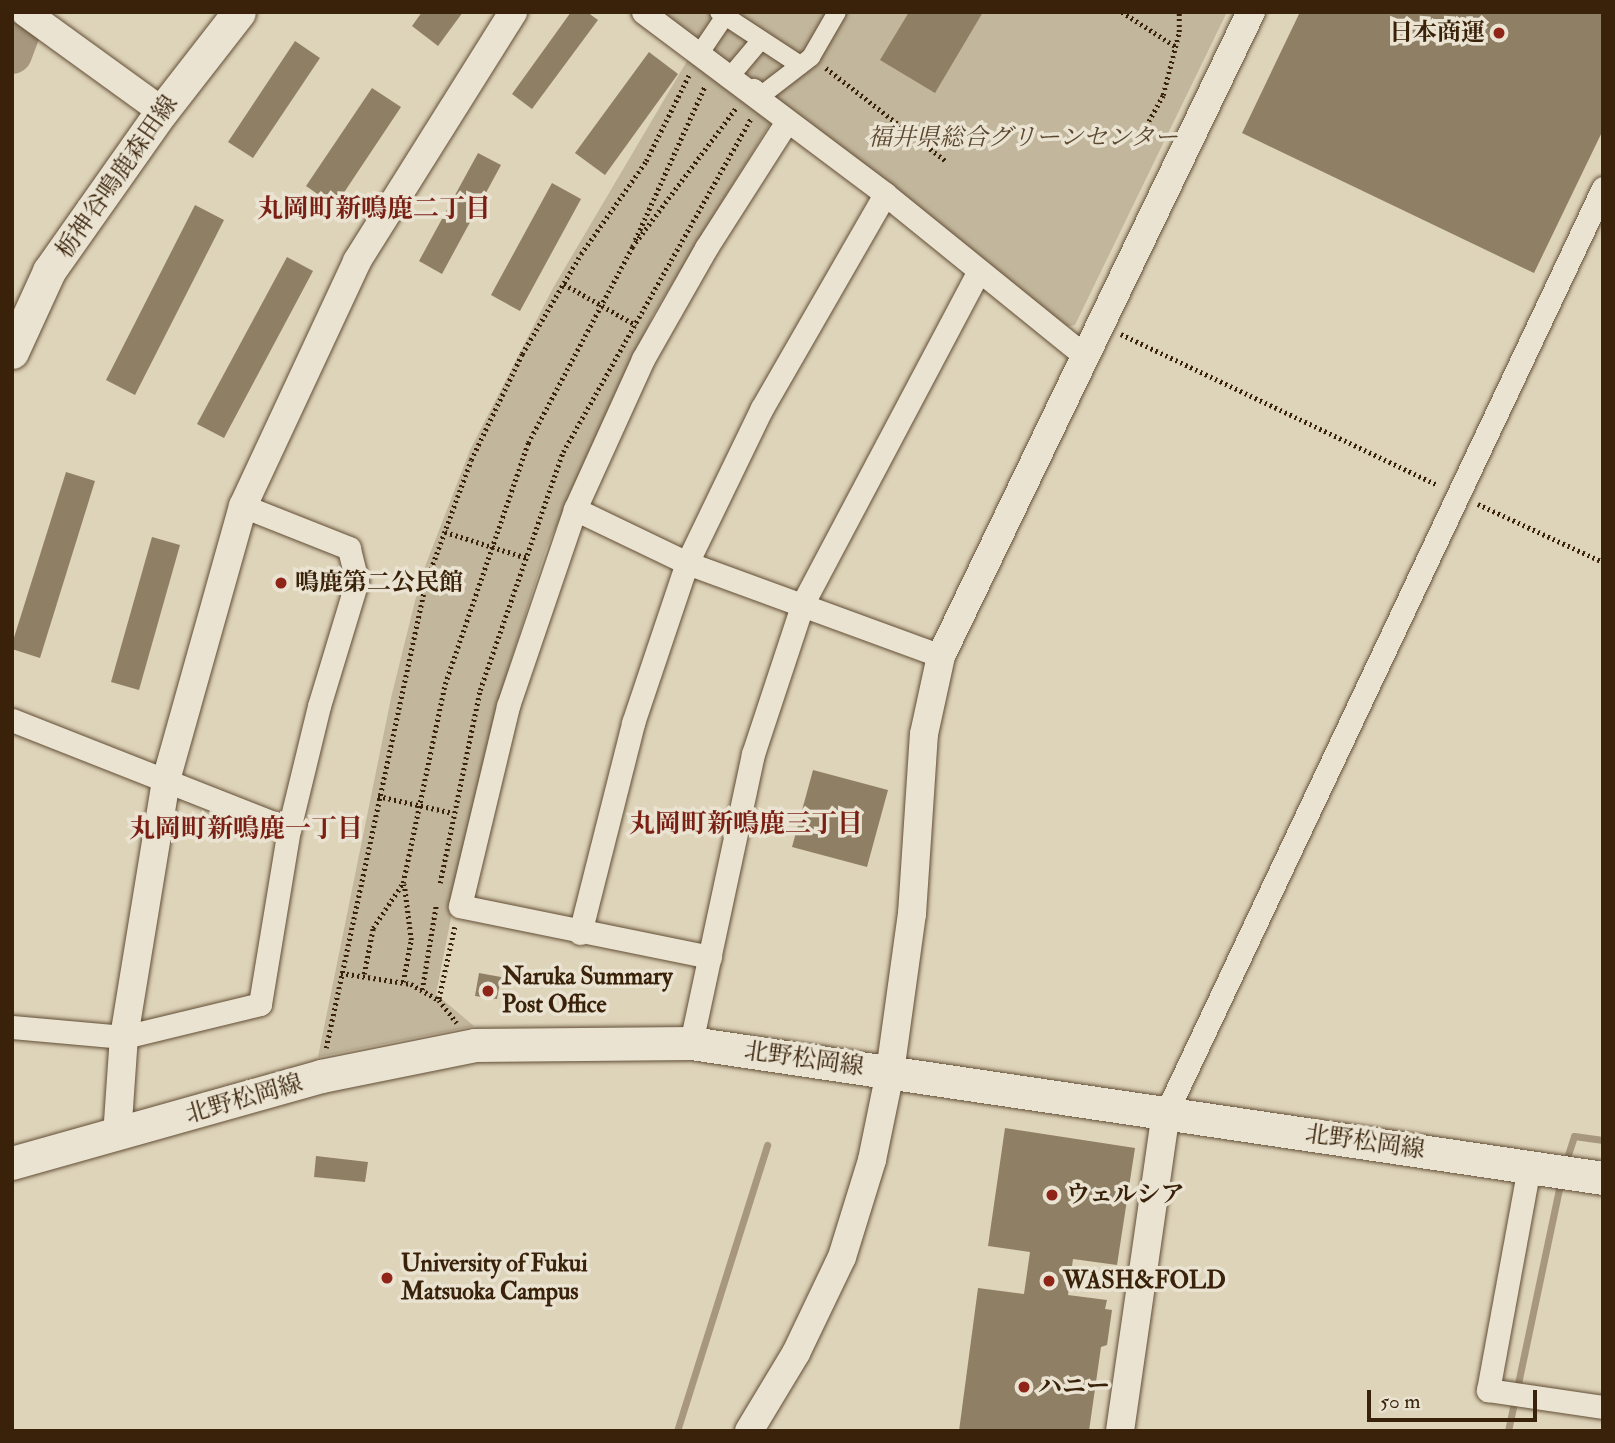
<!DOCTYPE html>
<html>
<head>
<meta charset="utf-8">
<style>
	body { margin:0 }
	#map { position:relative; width:1615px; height:1443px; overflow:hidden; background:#ded4ba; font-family:"IM FELL Double Pica","Noto Serif JP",serif }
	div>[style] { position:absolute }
	.green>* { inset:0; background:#c2b69c }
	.stream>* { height:7px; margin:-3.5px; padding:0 3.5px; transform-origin:3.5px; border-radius:3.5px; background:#a6977e }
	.river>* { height:40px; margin:-20px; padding:0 20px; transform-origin:20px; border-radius:20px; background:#a6977e }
	.building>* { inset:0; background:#8f7f65 }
	.path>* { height:4.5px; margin-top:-2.25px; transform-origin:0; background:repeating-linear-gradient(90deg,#392209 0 2px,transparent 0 5.5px) }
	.roads { filter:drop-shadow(0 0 2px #624e35) drop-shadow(0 0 2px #624e35) }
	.pedestrian>* { height:18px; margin:-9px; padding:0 9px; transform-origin:9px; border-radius:9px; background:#eae3d2 }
	.minor>* { height:23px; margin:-11.5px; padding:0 11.5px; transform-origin:11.5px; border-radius:11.5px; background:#eae3d2 }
	.tertiary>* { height:28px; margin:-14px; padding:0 14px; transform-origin:14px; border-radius:14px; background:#eae3d2 }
	.secondary>* { height:33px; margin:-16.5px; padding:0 16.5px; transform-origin:16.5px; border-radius:16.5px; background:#eae3d2 }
	.dots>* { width:19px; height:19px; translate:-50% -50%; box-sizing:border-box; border:4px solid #eae3d2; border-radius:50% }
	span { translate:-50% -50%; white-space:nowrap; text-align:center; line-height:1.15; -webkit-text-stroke:7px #eae3d2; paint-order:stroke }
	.poi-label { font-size:24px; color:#392209; font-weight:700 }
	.right { translate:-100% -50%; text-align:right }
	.left { translate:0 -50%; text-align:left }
	.park-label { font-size:24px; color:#5b472e; font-style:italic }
	.street-label { font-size:24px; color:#392209 }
	.neighbourhood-label { font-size:26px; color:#7a1f14; font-weight:700 }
	.frame { position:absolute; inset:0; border:14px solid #392209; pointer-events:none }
	.scale { position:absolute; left:1367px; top:1390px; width:170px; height:32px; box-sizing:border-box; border:4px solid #392209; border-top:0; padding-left:9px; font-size:21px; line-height:24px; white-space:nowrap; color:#392209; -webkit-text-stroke:5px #eae3d2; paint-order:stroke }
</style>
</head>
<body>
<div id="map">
	<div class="green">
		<div style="clip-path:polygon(659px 12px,1227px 12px,1075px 325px,1064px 327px,778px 111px,653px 315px,546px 549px,504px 683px,474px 801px,436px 994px,474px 1026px,318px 1057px,391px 698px,421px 577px,470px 450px,553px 288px,697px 44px)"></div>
	</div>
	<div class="stream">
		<div style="left:1565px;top:1164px;width:29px;rotate:-72deg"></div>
		<div style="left:1574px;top:1136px;width:29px;rotate:8deg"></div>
		<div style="left:677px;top:1431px;width:300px;rotate:-72.5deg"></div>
		<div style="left:1508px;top:1431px;width:258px;rotate:-78.1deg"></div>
	</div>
	<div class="river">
		<div style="left:12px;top:54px;width:45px;rotate:-69.1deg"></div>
	</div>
	<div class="building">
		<div style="clip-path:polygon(422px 12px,463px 12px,438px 46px,412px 26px)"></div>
		<div style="clip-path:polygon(571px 12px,587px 12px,598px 20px,532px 109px,512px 94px)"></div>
		<div style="clip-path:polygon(909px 12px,983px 12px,935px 93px,880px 60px)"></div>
		<div style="clip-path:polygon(1300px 12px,1603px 12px,1603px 130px,1534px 273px,1242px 133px)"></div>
		<div style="clip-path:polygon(295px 41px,320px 58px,253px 158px,228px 142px)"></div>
		<div style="clip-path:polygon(649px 52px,678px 74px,605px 175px,575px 153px)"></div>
		<div style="clip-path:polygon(372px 88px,401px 107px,335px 206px,306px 186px)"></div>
		<div style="clip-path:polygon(478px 153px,501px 165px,442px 274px,419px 261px)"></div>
		<div style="clip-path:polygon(552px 183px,581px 199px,520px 311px,491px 295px)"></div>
		<div style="clip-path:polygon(195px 205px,224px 220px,135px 395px,106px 380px)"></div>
		<div style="clip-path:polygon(287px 257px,313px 271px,224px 438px,197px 424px)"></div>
		<div style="clip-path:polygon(66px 472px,95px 481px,40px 658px,12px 649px,12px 644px)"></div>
		<div style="clip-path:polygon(152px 537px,180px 545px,139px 690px,111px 682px)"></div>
		<div style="clip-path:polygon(813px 770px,888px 790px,867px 867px,792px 847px)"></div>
		<div style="clip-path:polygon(479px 973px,501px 977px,497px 999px,475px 996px)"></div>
		<div style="clip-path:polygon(1005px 1128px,1135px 1148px,1117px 1265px,1073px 1259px,1068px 1295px,1107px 1300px,1105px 1309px,1112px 1310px,1107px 1345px,1101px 1347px,1089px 1431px,959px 1431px,978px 1288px,1024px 1294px,1030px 1252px,988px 1246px)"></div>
		<div style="clip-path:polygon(316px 1156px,368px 1162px,365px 1182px,314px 1177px)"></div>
	</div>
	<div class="path">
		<div style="left:1122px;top:12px;width:63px;rotate:32.7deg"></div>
		<div style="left:826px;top:68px;width:152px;rotate:37.8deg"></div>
		<div style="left:1146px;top:126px;width:35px;rotate:-61deg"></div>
		<div style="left:1163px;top:95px;width:65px;rotate:-75.7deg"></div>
		<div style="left:1179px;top:32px;width:20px;rotate:-90deg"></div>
		<div style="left:635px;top:240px;width:169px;rotate:-65.6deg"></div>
		<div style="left:564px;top:284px;width:83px;rotate:29.7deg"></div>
		<div style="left:1121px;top:334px;width:351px;rotate:25.5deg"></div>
		<div style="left:1478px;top:504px;width:138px;rotate:24.9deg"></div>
		<div style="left:445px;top:532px;width:86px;rotate:17.6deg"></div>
		<div style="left:378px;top:796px;width:77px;rotate:12.8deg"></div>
		<div style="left:440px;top:883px;width:197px;rotate:-78.3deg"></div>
		<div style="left:480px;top:690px;width:252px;rotate:-70.8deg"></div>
		<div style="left:563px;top:452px;width:382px;rotate:-60.6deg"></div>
		<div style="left:455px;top:927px;width:75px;rotate:102.4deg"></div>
		<div style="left:439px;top:1000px;width:29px;rotate:52deg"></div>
		<div style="left:341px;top:973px;width:71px;rotate:8.9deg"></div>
		<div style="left:411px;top:984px;width:32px;rotate:30deg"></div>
		<div style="left:364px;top:974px;width:47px;rotate:-78.9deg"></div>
		<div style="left:373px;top:928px;width:54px;rotate:-56.3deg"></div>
		<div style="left:403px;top:883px;width:203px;rotate:-78.1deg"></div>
		<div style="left:445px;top:684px;width:255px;rotate:-71deg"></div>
		<div style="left:528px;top:443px;width:222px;rotate:-62deg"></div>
		<div style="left:632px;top:247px;width:174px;rotate:-53.2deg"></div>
		<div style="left:403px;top:982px;width:43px;rotate:-79.2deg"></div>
		<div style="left:411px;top:940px;width:56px;rotate:-97.1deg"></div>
		<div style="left:422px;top:990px;width:86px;rotate:-80.6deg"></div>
		<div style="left:326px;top:1048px;width:473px;rotate:-77.9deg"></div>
		<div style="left:425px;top:585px;width:133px;rotate:-69.8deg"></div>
		<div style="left:471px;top:460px;width:118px;rotate:-64.3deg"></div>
		<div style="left:522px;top:354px;width:116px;rotate:-59.5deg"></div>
		<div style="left:581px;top:254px;width:113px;rotate:-55deg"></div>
		<div style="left:646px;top:161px;width:98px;rotate:-63.4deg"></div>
	</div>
	<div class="roads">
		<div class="pedestrian">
			<div style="left:719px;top:12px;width:97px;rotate:33.2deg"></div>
			<div style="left:698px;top:56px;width:48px;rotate:-56deg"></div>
			<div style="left:728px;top:79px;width:51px;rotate:-49.8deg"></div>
			<div style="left:748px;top:93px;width:8px;rotate:-40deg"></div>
			<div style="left:754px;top:88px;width:11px;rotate:34deg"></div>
			<div style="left:763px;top:94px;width:61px;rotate:-37.6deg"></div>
			<div style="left:811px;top:57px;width:52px;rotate:-60deg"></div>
		</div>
		<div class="minor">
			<div style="left:643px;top:12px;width:303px;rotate:36.9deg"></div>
			<div style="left:885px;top:194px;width:257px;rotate:39deg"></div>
			<div style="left:575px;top:509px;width:124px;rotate:25.7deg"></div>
			<div style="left:687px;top:563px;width:270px;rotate:20.1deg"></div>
			<div style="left:12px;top:720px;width:298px;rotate:21.5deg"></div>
			<div style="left:580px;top:933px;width:217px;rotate:-75.8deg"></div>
			<div style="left:633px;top:723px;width:169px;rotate:-71.4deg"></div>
			<div style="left:687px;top:563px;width:172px;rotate:-64.2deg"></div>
			<div style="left:762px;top:408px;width:247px;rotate:-60.1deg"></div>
			<div style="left:710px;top:957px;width:255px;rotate:-168.5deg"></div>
			<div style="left:460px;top:906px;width:206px;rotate:-76.5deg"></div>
			<div style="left:508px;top:706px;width:208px;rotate:-71.2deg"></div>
			<div style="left:575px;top:509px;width:165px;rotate:-65.6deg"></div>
			<div style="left:643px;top:359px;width:128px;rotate:-60.4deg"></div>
			<div style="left:706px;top:248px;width:148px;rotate:-57.4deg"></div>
			<div style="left:12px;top:1027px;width:112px;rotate:5.1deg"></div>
			<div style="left:124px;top:1037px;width:140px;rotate:-13.6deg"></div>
			<div style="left:260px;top:1004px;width:177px;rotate:-80.6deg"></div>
			<div style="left:289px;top:829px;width:127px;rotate:-76.3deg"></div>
			<div style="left:319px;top:706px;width:131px;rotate:-73.1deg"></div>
			<div style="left:357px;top:581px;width:34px;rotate:-104deg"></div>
			<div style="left:349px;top:548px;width:114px;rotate:-158.4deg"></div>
			<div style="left:691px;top:1043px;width:296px;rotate:-77.9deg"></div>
			<div style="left:753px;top:754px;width:159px;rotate:-71.7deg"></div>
			<div style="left:803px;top:603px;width:374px;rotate:-62.1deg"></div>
			<div style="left:1166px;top:1113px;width:1023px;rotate:-64.71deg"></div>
			<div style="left:1529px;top:1167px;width:227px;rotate:100.4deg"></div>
			<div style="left:1488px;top:1390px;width:116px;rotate:8.4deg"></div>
		</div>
		<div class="tertiary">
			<div style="left:25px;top:12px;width:169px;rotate:35.9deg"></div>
			<div style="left:117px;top:1136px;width:99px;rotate:-86deg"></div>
			<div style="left:124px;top:1037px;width:260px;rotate:-80.7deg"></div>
			<div style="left:166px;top:780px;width:285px;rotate:-74.3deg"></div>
			<div style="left:243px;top:506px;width:270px;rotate:-65deg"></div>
			<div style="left:357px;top:261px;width:294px;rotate:-57.9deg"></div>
			<div style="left:749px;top:1431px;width:91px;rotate:-58.9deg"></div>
			<div style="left:796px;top:1353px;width:106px;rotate:-64.4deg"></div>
			<div style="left:842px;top:1257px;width:102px;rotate:-72.8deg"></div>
			<div style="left:872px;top:1160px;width:90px;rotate:-78.4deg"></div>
			<div style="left:890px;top:1072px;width:160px;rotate:-82.1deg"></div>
			<div style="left:912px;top:914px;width:180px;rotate:-86.2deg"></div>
			<div style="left:924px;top:734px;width:80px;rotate:-77.7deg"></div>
			<div style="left:941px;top:656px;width:715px;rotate:-64.3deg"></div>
			<div style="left:1120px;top:1431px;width:321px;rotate:-81.8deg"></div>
		</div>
		<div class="secondary">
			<div style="left:12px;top:352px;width:89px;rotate:-65.4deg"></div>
			<div style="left:49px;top:271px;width:196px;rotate:-54.8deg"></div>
			<div style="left:162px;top:111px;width:125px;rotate:-52.1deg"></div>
			<div style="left:12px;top:1163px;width:321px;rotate:-15.7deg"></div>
			<div style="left:321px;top:1076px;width:157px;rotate:-11.4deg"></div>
			<div style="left:475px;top:1045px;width:216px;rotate:-0.5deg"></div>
			<div style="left:691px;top:1043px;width:922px;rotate:8.42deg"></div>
		</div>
	</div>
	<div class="dots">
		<div style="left:1499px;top:33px;background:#8f2418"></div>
		<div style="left:281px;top:583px;background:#8f2418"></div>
		<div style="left:488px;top:991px;background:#8f2418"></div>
		<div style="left:1052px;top:1195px;background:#8f2418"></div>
		<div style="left:387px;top:1278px;background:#8f2418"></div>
		<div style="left:1049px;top:1281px;background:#8f2418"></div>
		<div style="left:1024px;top:1387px;background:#8f2418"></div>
	</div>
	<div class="poi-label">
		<span class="right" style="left:1485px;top:33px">日本商運</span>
		<span class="left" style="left:295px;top:583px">鳴鹿第二公民館</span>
		<span class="left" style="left:502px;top:991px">Naruka Summary<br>Post Office</span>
		<span class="left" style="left:1066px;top:1195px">ウェルシア</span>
		<span class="left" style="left:401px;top:1278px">University of Fukui<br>Matsuoka Campus</span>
		<span class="left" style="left:1063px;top:1281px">WASH&amp;FOLD</span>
		<span class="left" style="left:1038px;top:1387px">ハニー</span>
	</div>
	<div class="park-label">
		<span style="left:1023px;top:138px">福井県総合グリーンセンター</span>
	</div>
	<div class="street-label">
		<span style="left:117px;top:177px;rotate:-55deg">栃神谷鳴鹿森田線</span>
		<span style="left:804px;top:1059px;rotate:8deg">北野松岡線</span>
		<span style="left:244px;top:1099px;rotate:-16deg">北野松岡線</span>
		<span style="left:1365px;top:1142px;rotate:8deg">北野松岡線</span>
	</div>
	<div class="neighbourhood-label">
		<span style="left:374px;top:210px">丸岡町新鳴鹿二丁目</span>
		<span style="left:746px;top:825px">丸岡町新鳴鹿三丁目</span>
		<span style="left:246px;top:830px">丸岡町新鳴鹿一丁目</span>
	</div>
	<div class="frame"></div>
	<div class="scale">50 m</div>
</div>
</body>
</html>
